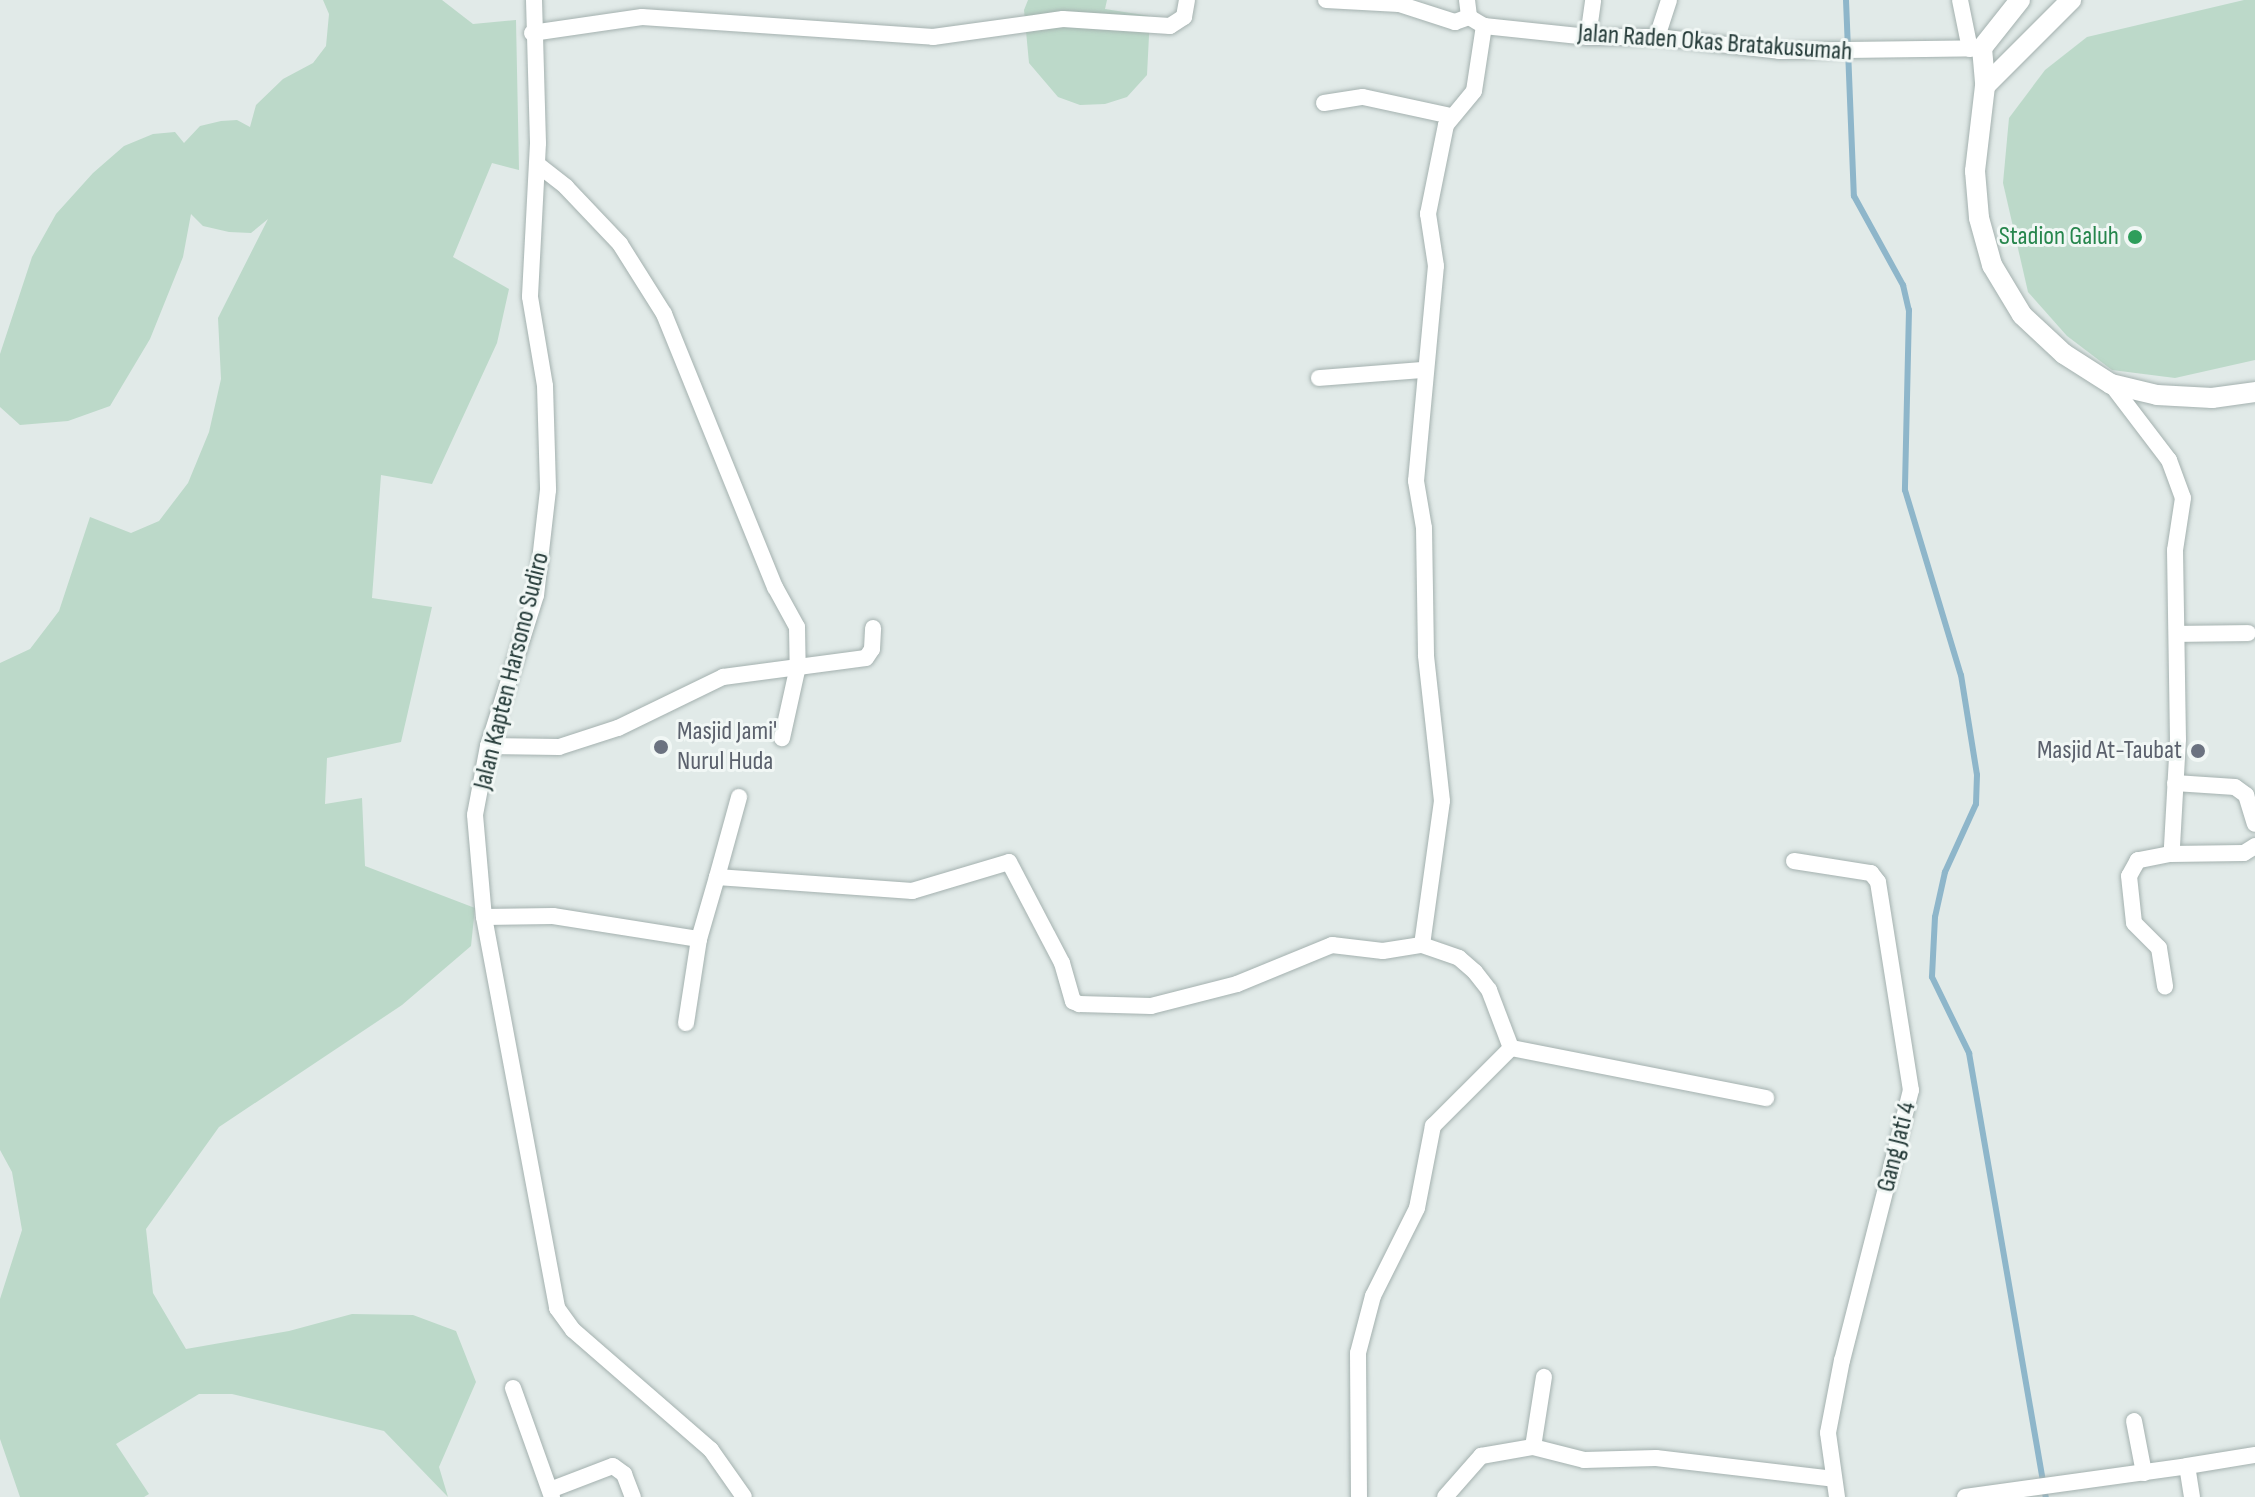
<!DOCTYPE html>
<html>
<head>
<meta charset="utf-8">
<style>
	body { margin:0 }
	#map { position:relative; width:2255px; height:1497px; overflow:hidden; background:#e1eae8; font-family:"Sofia Sans Condensed",sans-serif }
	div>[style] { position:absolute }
	.green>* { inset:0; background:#bcd9c9 }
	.stream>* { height:6px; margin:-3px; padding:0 3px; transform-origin:3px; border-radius:3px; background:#8eb6ca }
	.roads { filter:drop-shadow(0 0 2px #a4b1af) drop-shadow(0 0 2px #a4b1af) }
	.minor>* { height:16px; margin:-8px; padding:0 8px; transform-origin:8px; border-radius:8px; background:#fff }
	.tertiary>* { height:20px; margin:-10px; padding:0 10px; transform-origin:10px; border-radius:10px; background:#fff }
	.dots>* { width:22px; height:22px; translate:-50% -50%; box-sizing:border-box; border:4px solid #f1f7f5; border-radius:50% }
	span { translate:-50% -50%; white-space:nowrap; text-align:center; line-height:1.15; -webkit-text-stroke:6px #f1f7f5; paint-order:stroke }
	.street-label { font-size:26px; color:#233937 }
	.leisure-label { font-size:26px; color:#27864d }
	.right { translate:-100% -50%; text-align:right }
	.worship-label { font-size:26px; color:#5b616d }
	.left { translate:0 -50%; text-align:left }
</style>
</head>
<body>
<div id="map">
	<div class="green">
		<div style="clip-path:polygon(323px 0,442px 0,473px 24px,516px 20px,519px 170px,492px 163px,453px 257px,509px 289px,497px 343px,432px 484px,381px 475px,372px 598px,432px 607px,401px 742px,327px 758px,325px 804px,362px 798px,365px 866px,475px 908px,471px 946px,402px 1005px,219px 1127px,146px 1229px,153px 1293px,186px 1349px,289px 1331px,352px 1314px,413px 1315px,456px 1331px,476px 1382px,439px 1467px,448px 1497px,384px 1431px,232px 1394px,199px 1394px,116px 1444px,149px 1494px,144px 1497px,20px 1497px,0 1439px,0 1299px,22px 1230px,12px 1172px,0 1150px,0 663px,30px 649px,59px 611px,90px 517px,131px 533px,159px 521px,188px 483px,209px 432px,221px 379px,218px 318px,268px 219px,251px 233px,229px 232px,203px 226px,191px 214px,183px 257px,150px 339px,110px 406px,68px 421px,20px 425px,0 407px,0 354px,32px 257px,56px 214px,93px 173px,124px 146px,153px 134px,175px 132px,184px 143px,200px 126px,221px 121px,237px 120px,250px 127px,256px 105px,283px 79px,313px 63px,326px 46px,329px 14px)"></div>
		<div style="clip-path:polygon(1028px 0,1107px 0,1105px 9px,1150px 16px,1147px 75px,1127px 97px,1105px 104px,1080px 105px,1058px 97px,1029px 63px,1024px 10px)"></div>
		<div style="clip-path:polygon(2244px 0,2255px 0,2255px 360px,2175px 378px,2112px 370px,2067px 336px,2028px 292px,2003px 183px,2009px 118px,2045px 70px,2087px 37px)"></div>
	</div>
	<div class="stream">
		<div style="left:1846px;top:0;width:196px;rotate:87.7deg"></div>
		<div style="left:1854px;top:196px;width:102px;rotate:61.2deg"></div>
		<div style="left:1903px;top:285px;width:26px;rotate:77deg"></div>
		<div style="left:1909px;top:310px;width:180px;rotate:91.3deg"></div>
		<div style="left:1905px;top:490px;width:193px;rotate:73.2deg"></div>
		<div style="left:1961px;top:675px;width:101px;rotate:80.9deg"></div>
		<div style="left:1977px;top:775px;width:29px;rotate:92deg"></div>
		<div style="left:1976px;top:804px;width:75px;rotate:114.5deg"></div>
		<div style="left:1945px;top:872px;width:46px;rotate:102.5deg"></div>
		<div style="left:1935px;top:917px;width:60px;rotate:92.9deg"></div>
		<div style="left:1932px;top:977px;width:85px;rotate:64deg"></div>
		<div style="left:1969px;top:1053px;width:451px;rotate:80.2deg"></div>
	</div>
	<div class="roads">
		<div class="minor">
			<div style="left:534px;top:0;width:143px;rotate:88.4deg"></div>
			<div style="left:538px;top:143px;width:154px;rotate:93deg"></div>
			<div style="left:530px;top:297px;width:90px;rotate:80.4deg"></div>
			<div style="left:545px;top:386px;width:104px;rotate:88.3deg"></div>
			<div style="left:548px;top:490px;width:106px;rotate:96.5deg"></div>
			<div style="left:536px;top:595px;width:158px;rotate:107.6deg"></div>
			<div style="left:488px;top:746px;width:70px;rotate:100.7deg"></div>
			<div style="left:475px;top:815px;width:102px;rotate:85deg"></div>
			<div style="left:484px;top:917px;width:398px;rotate:79.4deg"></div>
			<div style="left:557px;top:1308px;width:27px;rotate:54deg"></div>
			<div style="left:573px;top:1330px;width:183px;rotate:41deg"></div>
			<div style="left:711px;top:1450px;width:57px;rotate:54.9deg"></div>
			<div style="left:1326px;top:0;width:73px;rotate:3.1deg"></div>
			<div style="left:1399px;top:4px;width:59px;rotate:17.8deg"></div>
			<div style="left:1455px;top:22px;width:15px;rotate:-20deg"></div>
			<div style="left:1467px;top:0;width:17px;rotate:83deg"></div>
			<div style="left:1469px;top:17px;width:17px;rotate:31deg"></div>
			<div style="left:1484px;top:26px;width:105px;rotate:6deg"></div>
			<div style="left:1588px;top:37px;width:69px"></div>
			<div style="left:1657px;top:37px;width:123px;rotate:6.5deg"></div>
			<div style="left:1779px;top:51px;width:203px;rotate:-0.8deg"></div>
			<div style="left:1960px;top:0;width:50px;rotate:78.5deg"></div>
			<div style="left:532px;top:33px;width:111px;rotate:-8.3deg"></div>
			<div style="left:642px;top:17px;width:292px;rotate:3.9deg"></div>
			<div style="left:933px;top:37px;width:131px;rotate:-7.9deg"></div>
			<div style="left:1063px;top:19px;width:107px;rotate:3.7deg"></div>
			<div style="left:1170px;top:26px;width:17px;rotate:-33deg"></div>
			<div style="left:1184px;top:17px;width:17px;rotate:-80deg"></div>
			<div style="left:1588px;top:37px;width:37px;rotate:-82deg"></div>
			<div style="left:1657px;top:37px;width:39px;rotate:-72deg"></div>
			<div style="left:1324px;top:103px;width:39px;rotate:-9deg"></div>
			<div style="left:1363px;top:97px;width:90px;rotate:12.2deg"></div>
			<div style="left:537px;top:164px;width:37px;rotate:38deg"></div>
			<div style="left:566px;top:187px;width:79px;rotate:46.5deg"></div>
			<div style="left:620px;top:244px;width:83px;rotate:57.8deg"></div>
			<div style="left:664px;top:314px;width:295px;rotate:67.9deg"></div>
			<div style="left:775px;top:587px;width:46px;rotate:61.2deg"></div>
			<div style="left:797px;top:627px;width:39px;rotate:89deg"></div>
			<div style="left:798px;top:666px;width:74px;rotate:102.5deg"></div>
			<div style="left:1319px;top:378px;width:105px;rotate:-4.4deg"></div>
			<div style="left:2111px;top:384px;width:96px;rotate:52.7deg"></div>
			<div style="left:2169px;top:460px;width:40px;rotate:69.8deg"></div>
			<div style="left:2183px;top:498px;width:53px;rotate:98.7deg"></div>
			<div style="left:2175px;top:550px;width:189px;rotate:89.1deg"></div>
			<div style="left:2178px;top:739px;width:109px;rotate:93.2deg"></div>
			<div style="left:2172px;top:848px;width:6px;rotate:108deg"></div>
			<div style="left:2170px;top:854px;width:33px;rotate:169deg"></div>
			<div style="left:2138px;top:860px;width:18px;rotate:119deg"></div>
			<div style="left:2129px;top:876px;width:47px;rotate:83.9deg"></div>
			<div style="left:2134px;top:923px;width:35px;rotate:45deg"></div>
			<div style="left:2159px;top:948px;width:39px;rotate:81deg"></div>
			<div style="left:2178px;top:634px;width:70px;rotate:-0.8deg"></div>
			<div style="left:488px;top:746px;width:71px;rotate:0.8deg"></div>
			<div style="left:559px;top:747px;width:62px;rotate:-17.9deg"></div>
			<div style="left:618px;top:728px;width:117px;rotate:-25.9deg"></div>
			<div style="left:723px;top:677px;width:144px;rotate:-7.6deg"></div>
			<div style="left:866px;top:658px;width:11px;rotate:-56deg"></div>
			<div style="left:872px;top:649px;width:21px;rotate:-87deg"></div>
			<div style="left:2175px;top:783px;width:60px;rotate:3.8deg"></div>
			<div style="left:2235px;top:787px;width:14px;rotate:36deg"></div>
			<div style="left:2246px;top:795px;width:30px;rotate:73deg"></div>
			<div style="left:2170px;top:854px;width:74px;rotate:-0.8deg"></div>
			<div style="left:2244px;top:853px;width:13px;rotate:-32deg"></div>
			<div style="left:1794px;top:861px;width:78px;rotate:8.9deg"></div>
			<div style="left:1871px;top:873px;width:11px;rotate:52deg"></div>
			<div style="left:1878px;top:882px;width:211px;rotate:81deg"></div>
			<div style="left:1911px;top:1090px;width:279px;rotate:104.3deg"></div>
			<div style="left:1842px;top:1360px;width:74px;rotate:100.9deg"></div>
			<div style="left:1828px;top:1433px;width:65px;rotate:82deg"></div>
			<div style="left:717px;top:877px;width:83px;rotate:-74.6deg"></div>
			<div style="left:484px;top:917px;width:69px;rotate:-0.8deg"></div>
			<div style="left:553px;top:916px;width:148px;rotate:9deg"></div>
			<div style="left:699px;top:939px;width:65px;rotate:-73.8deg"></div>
			<div style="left:717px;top:877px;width:196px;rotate:4.1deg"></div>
			<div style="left:912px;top:891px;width:101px;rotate:-16.6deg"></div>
			<div style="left:1009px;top:862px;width:114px;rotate:62.3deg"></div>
			<div style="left:1062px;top:963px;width:40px;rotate:74deg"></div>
			<div style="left:1073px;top:1001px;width:7px;rotate:27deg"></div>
			<div style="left:1079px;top:1004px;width:72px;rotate:1.6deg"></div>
			<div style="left:1151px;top:1006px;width:89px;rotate:-14.3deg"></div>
			<div style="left:1237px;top:984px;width:103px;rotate:-22.3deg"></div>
			<div style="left:1332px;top:945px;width:51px;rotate:6.7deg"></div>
			<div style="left:1383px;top:951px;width:39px;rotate:-9deg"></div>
			<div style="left:1422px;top:945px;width:39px;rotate:19deg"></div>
			<div style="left:1459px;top:958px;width:21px;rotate:41deg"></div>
			<div style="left:1475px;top:972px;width:23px;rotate:52deg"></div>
			<div style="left:1489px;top:990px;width:62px;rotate:69.2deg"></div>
			<div style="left:1511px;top:1048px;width:260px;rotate:11.1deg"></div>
			<div style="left:1422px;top:945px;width:145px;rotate:-82.1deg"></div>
			<div style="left:1442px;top:801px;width:147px;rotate:-96.3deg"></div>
			<div style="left:1426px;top:655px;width:127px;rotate:-90.9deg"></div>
			<div style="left:1424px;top:528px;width:48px;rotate:-99.7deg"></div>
			<div style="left:1416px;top:481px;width:216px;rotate:-84.7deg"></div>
			<div style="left:1436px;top:266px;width:53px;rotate:-98.7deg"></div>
			<div style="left:1428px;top:214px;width:91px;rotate:-78.6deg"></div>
			<div style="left:1446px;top:125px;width:44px;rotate:-50.5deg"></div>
			<div style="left:1474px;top:91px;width:66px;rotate:-81.3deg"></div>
			<div style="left:686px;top:1023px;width:85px;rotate:-81.2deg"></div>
			<div style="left:513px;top:1388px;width:116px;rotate:70.3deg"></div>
			<div style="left:2134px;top:1421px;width:53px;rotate:79.1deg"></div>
			<div style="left:1533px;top:1447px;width:53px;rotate:14.3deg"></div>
			<div style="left:1584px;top:1460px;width:72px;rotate:-1.6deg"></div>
			<div style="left:1656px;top:1458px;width:179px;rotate:6.7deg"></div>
			<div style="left:550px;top:1490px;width:67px;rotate:-20.9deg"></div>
			<div style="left:613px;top:1466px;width:14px;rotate:36deg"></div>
			<div style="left:624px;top:1474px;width:25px;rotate:69deg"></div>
			<div style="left:1359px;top:1497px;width:144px;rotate:-90.4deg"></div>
			<div style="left:1358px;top:1353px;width:59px;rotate:-75.3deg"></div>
			<div style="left:1373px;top:1296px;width:98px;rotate:-63.4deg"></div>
			<div style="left:1417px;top:1208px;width:84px;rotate:-79deg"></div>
			<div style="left:1433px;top:1126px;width:110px;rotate:-45deg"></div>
			<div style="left:1445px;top:1497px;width:55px;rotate:-48.7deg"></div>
			<div style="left:1481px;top:1456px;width:53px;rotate:-9.8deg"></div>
			<div style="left:1533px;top:1447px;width:71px;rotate:-81.1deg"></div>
			<div style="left:1965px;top:1497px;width:224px;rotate:-7.9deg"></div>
			<div style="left:2192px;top:1497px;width:31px;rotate:-99deg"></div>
			<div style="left:2187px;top:1466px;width:69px;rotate:-9.2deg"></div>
		</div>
		<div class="tertiary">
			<div style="left:2020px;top:0;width:61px;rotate:128.4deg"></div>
			<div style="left:1982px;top:48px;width:38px;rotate:85deg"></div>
			<div style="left:1985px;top:86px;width:86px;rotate:96.7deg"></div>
			<div style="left:1975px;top:171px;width:47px;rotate:85.1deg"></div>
			<div style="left:1979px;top:218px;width:49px;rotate:74.5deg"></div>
			<div style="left:1992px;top:265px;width:58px;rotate:59deg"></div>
			<div style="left:2022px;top:315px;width:57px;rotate:42.9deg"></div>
			<div style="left:2064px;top:354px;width:56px;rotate:32.6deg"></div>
			<div style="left:2111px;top:384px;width:47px;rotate:13.4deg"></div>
			<div style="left:2157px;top:395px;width:55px;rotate:3.1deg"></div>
			<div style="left:2212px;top:398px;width:43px;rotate:-7.9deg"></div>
			<div style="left:1985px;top:86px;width:122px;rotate:-45deg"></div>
		</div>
	</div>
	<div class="dots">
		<div style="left:2135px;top:237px;background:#2e9e5b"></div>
		<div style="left:661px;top:747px;background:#6b7280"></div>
		<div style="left:2198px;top:751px;background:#6b7280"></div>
	</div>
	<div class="street-label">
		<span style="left:1715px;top:43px;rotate:4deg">Jalan Raden Okas Bratakusumah</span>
		<span style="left:512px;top:671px;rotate:-76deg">Jalan Kapten Harsono Sudiro</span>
		<span style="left:1897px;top:1147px;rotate:-76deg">Gang Jati 4</span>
	</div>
	<div class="leisure-label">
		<span class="right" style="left:2119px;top:237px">Stadion Galuh</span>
	</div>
	<div class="worship-label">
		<span class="left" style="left:677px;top:747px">Masjid Jami'<br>Nurul Huda</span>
		<span class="right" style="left:2182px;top:751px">Masjid At-Taubat</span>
	</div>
</div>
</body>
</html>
